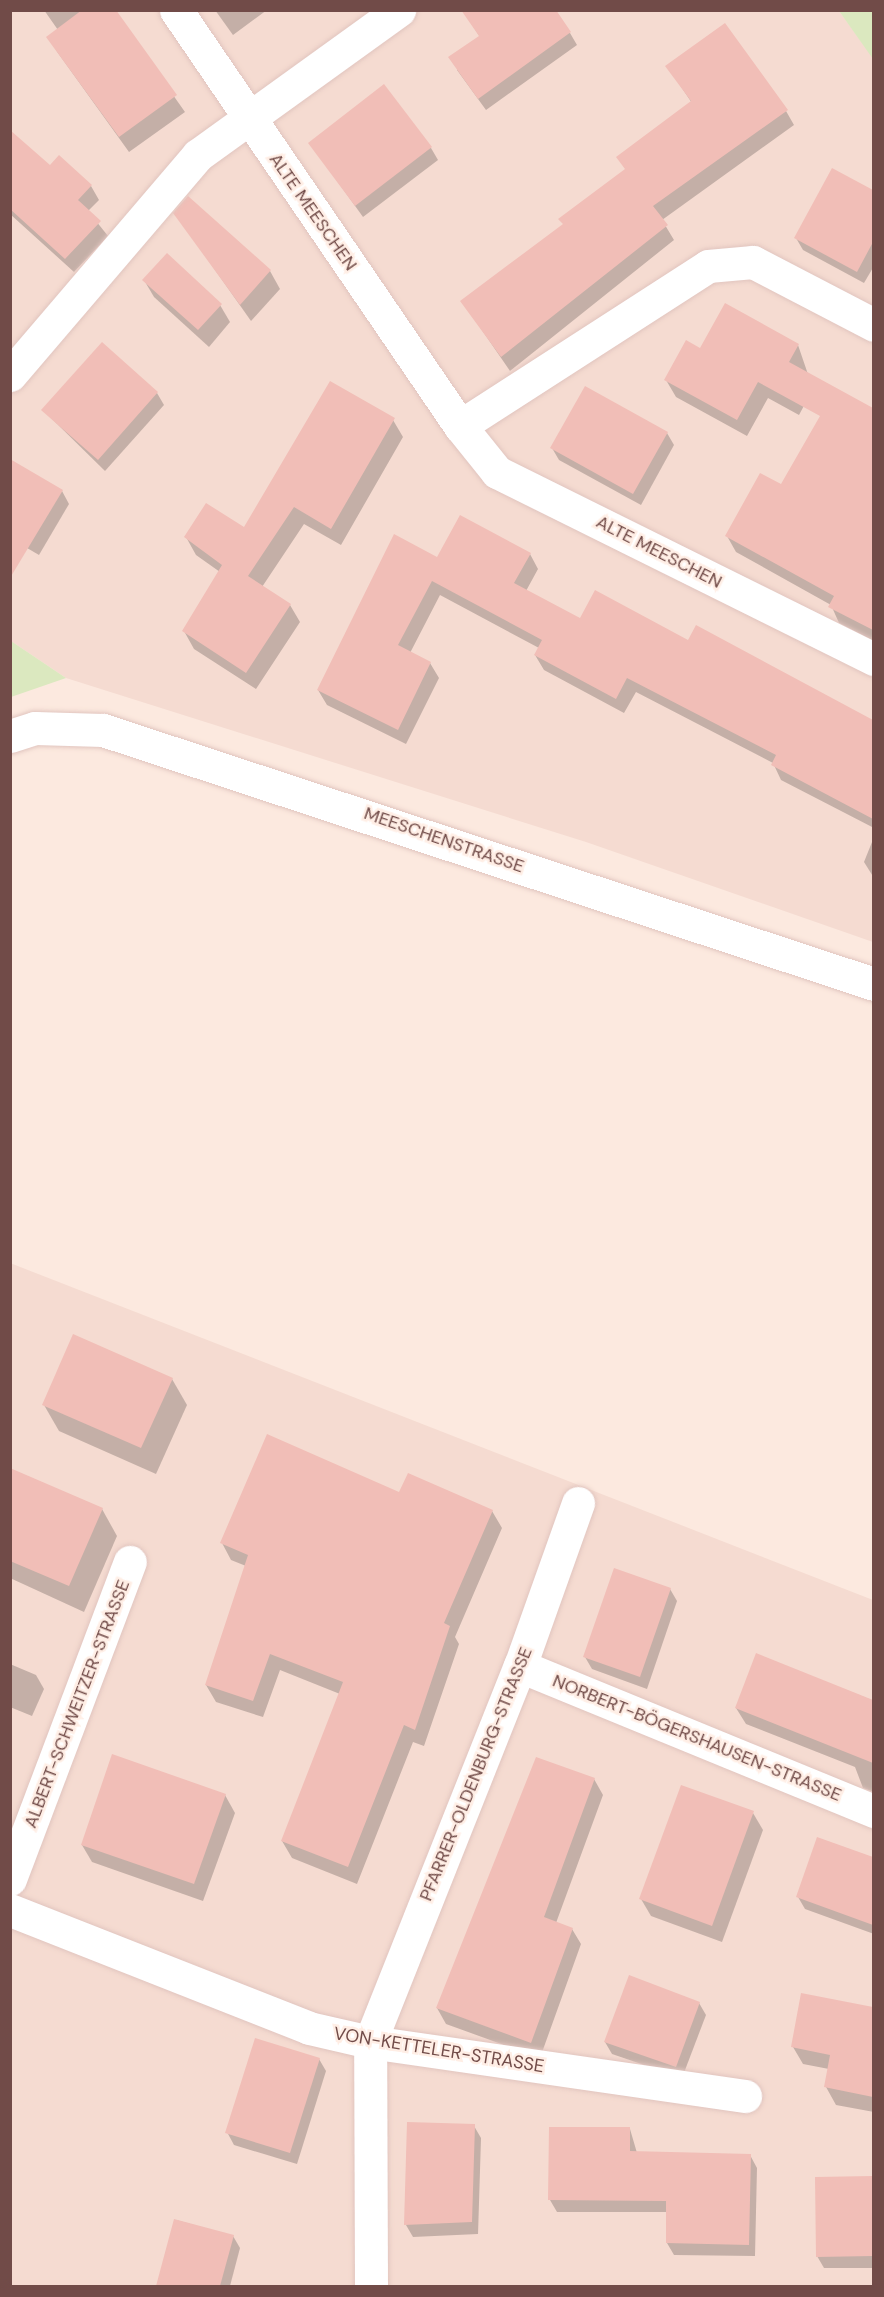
<!DOCTYPE html>
<html>
<head>
<meta charset="utf-8">
<style>
	body { margin:0 }
	#map { position:relative; width:884px; height:2297px; overflow:hidden; background:#fce9df; font-family:"DM Sans",sans-serif }
	div>[style] { position:absolute }
	.residential>* { inset:0; background:#f5dbd1 }
	.green>* { inset:0; background:#dbe8bf }
	.shadow>* { inset:0; background:#0003 }
	.building>* { inset:0; background:#f1beb7 }
	.roads { filter:drop-shadow(0 0 2px #e1c5bf) drop-shadow(0 0 2px #e1c5bf) }
	.minor>* { height:33px; margin:-16.5px; padding:0 16.5px; transform-origin:16.5px; border-radius:16.5px; background:#fff }
	span { translate:-50% -50%; white-space:nowrap; text-align:center; line-height:1.15; -webkit-text-stroke:5px #ffeee5; paint-order:stroke }
	.street-label { font-size:18px; color:#714b48 }
	.frame { position:absolute; inset:0; border:12px solid #714b48; pointer-events:none }
</style>
</head>
<body>
<div id="map">
	<div class="residential">
		<div style="clip-path:polygon(10px 11px,839px 11px,874px 59px,873px 942px,586px 842px,66px 678px,11px 641px)"></div>
		<div style="clip-path:polygon(10px 1263px,873px 1600px,873px 2286px,11px 2286px)"></div>
	</div>
	<div class="green">
		<div style="clip-path:polygon(839px 11px,873px 11px,873px 59px)"></div>
		<div style="clip-path:polygon(10px 641px,11px 641px,66px 678px,11px 697px)"></div>
	</div>
	<div class="shadow">
		<div style="clip-path:polygon(44px 10px,113px 10px,185px 112px,129px 152px,58px 53px,48px 37px,58px 30px)"></div>
		<div style="clip-path:polygon(215px 10px,267px 10px,233px 35px)"></div>
		<div style="clip-path:polygon(467px 17px,570px 33px,577px 45px,486px 110px,457px 70px,480px 37px)"></div>
		<div style="clip-path:polygon(667px 66px,786px 111px,794px 125px,662px 220px,674px 240px,510px 371px,462px 301px,564px 225px,626px 170px,618px 157px,692px 103px)"></div>
		<div style="clip-path:polygon(10px 135px,50px 167px,91px 186px,99px 200px,88px 211px,108px 236px,74px 272px,10px 214px)"></div>
		<div style="clip-path:polygon(310px 143px,431px 148px,438px 160px,363px 217px)"></div>
		<div style="clip-path:polygon(832px 170px,874px 192px,874px 266px,864px 283px,803px 250px,796px 238px)"></div>
		<div style="clip-path:polygon(175px 213px,270px 271px,280px 289px,251px 321px)"></div>
		<div style="clip-path:polygon(144px 280px,220px 305px,230px 322px,209px 347px,154px 297px)"></div>
		<div style="clip-path:polygon(798px 345px,813px 389px,799px 415px,768px 398px,747px 436px,676px 397px,666px 380px,701px 350px)"></div>
		<div style="clip-path:polygon(157px 393px,164px 405px,105px 471px,43px 410px)"></div>
		<div style="clip-path:polygon(843px 393px,874px 410px,874px 641px,839px 623px,831px 605px,736px 552px,727px 536px,781px 486px)"></div>
		<div style="clip-path:polygon(393px 420px,403px 437px,341px 545px,304px 524px,262px 587px,290px 605px,300px 622px,256px 689px,194px 649px,184px 631px,220px 572px,196px 555px,186px 537px,245px 529px)"></div>
		<div style="clip-path:polygon(667px 433px,674px 445px,641px 505px,559px 460px,552px 448px)"></div>
		<div style="clip-path:polygon(62px 491px,69px 504px,39px 555px,10px 538px)"></div>
		<div style="clip-path:polygon(530px 554px,538px 569px,526px 591px,580px 620px,689px 642px,870px 720px,874px 828px,781px 780px,773px 763px,636px 692px,624px 713px,544px 670px,535px 655px,539px 648px,440px 595px,410px 653px,430px 663px,439px 678px,406px 744px,327px 705px,318px 690px,438px 559px)"></div>
		<div style="clip-path:polygon(874px 837px,874px 878px,864px 862px)"></div>
		<div style="clip-path:polygon(172px 1379px,187px 1405px,156px 1474px,59px 1431px,44px 1405px)"></div>
		<div style="clip-path:polygon(10px 1479px,102px 1509px,117px 1536px,84px 1612px,10px 1578px)"></div>
		<div style="clip-path:polygon(400px 1494px,492px 1511px,502px 1528px,455px 1637px,459px 1644px,424px 1746px,413px 1742px,357px 1884px,292px 1858px,282px 1841px,340px 1694px,280px 1670px,263px 1717px,216px 1702px,206px 1685px,246px 1566px,231px 1560px,222px 1543px)"></div>
		<div style="clip-path:polygon(670px 1589px,677px 1601px,647px 1689px,592px 1669px,585px 1657px)"></div>
		<div style="clip-path:polygon(757px 1655px,874px 1701px,874px 1792px,863px 1788px,855px 1767px,746px 1724px,736px 1708px)"></div>
		<div style="clip-path:polygon(10px 1664px,36px 1675px,44px 1689px,32px 1716px,10px 1707px)"></div>
		<div style="clip-path:polygon(594px 1779px,603px 1795px,556px 1923px,572px 1929px,581px 1944px,540px 2058px,446px 2024px,437px 2008px)"></div>
		<div style="clip-path:polygon(225px 1795px,235px 1813px,203px 1901px,92px 1862px,82px 1845px)"></div>
		<div style="clip-path:polygon(753px 1813px,763px 1830px,722px 1942px,651px 1916px,641px 1899px)"></div>
		<div style="clip-path:polygon(818px 1839px,874px 1859px,874px 1934px,805px 1909px,798px 1897px)"></div>
		<div style="clip-path:polygon(803px 1995px,874px 2008px,874px 2112px,836px 2105px,826px 2087px,829px 2069px,803px 2064px,793px 2047px)"></div>
		<div style="clip-path:polygon(699px 2003px,706px 2015px,682px 2078px,612px 2054px,605px 2042px)"></div>
		<div style="clip-path:polygon(319px 2059px,326px 2071px,297px 2164px,234px 2145px,227px 2132px)"></div>
		<div style="clip-path:polygon(474px 2126px,481px 2138px,478px 2234px,413px 2237px,406px 2225px)"></div>
		<div style="clip-path:polygon(630px 2129px,637px 2153px,750px 2155px,757px 2168px,755px 2256px,674px 2255px,667px 2243px,668px 2212px,557px 2212px,550px 2200px)"></div>
		<div style="clip-path:polygon(817px 2178px,874px 2178px,874px 2268px,824px 2268px,817px 2256px)"></div>
		<div style="clip-path:polygon(176px 2220px,233px 2236px,240px 2248px,230px 2286px,157px 2286px)"></div>
	</div>
	<div class="building">
		<div style="clip-path:polygon(82px 10px,116px 10px,177px 95px,119px 137px,46px 37px)"></div>
		<div style="clip-path:polygon(461px 10px,556px 10px,571px 32px,478px 99px,448px 57px,479px 36px)"></div>
		<div style="clip-path:polygon(725px 23px,788px 110px,653px 206px,668px 225px,501px 357px,460px 301px,563px 224px,558px 219px,625px 169px,616px 157px,691px 101px,665px 66px)"></div>
		<div style="clip-path:polygon(384px 84px,432px 147px,355px 206px,308px 143px)"></div>
		<div style="clip-path:polygon(10px 130px,50px 165px,59px 155px,92px 185px,78px 200px,101px 221px,65px 259px,10px 209px)"></div>
		<div style="clip-path:polygon(832px 168px,873px 190px,873px 242px,857px 272px,794px 238px)"></div>
		<div style="clip-path:polygon(188px 196px,271px 270px,240px 305px,173px 213px)"></div>
		<div style="clip-path:polygon(167px 253px,222px 304px,198px 330px,142px 280px)"></div>
		<div style="clip-path:polygon(725px 303px,799px 344px,789px 362px,873px 408px,873px 630px,828px 607px,834px 596px,725px 536px,760px 473px,781px 484px,820px 416px,758px 382px,737px 420px,664px 380px,686px 340px,700px 348px)"></div>
		<div style="clip-path:polygon(102px 342px,158px 392px,98px 460px,41px 410px)"></div>
		<div style="clip-path:polygon(330px 381px,395px 418px,331px 529px,294px 507px,248px 576px,291px 604px,246px 673px,182px 631px,222px 565px,184px 537px,206px 503px,244px 527px)"></div>
		<div style="clip-path:polygon(585px 386px,668px 432px,633px 494px,550px 448px)"></div>
		<div style="clip-path:polygon(10px 459px,63px 490px,10px 578px)"></div>
		<div style="clip-path:polygon(460px 515px,531px 553px,514px 583px,580px 618px,595px 590px,688px 640px,696px 625px,873px 720px,873px 819px,771px 765px,776px 755px,627px 678px,616px 699px,534px 655px,542px 640px,432px 581px,398px 645px,431px 662px,398px 730px,317px 690px,394px 534px,437px 557px)"></div>
		<div style="clip-path:polygon(73px 1334px,173px 1378px,141px 1448px,42px 1405px)"></div>
		<div style="clip-path:polygon(267px 1434px,399px 1492px,408px 1473px,493px 1510px,444px 1623px,450px 1626px,415px 1730px,404px 1725px,348px 1867px,281px 1841px,343px 1682px,270px 1654px,253px 1701px,205px 1685px,248px 1555px,220px 1543px)"></div>
		<div style="clip-path:polygon(10px 1468px,103px 1508px,69px 1586px,10px 1561px)"></div>
		<div style="clip-path:polygon(614px 1568px,671px 1588px,640px 1677px,583px 1657px)"></div>
		<div style="clip-path:polygon(756px 1653px,873px 1700px,873px 1763px,735px 1708px)"></div>
		<div style="clip-path:polygon(112px 1754px,226px 1794px,194px 1884px,81px 1845px)"></div>
		<div style="clip-path:polygon(536px 1757px,595px 1778px,544px 1917px,573px 1928px,531px 2043px,436px 2008px)"></div>
		<div style="clip-path:polygon(681px 1785px,754px 1811px,712px 1926px,639px 1899px)"></div>
		<div style="clip-path:polygon(817px 1837px,873px 1857px,873px 1925px,796px 1897px)"></div>
		<div style="clip-path:polygon(629px 1975px,700px 2002px,676px 2067px,604px 2042px)"></div>
		<div style="clip-path:polygon(801px 1993px,873px 2007px,873px 2097px,824px 2087px,830px 2055px,791px 2047px)"></div>
		<div style="clip-path:polygon(255px 2038px,320px 2058px,290px 2153px,225px 2133px)"></div>
		<div style="clip-path:polygon(407px 2122px,475px 2124px,472px 2222px,404px 2225px)"></div>
		<div style="clip-path:polygon(549px 2127px,630px 2127px,630px 2151px,751px 2154px,749px 2245px,666px 2243px,666px 2201px,548px 2200px)"></div>
		<div style="clip-path:polygon(873px 2176px,873px 2256px,816px 2257px,815px 2177px)"></div>
		<div style="clip-path:polygon(174px 2219px,234px 2235px,220px 2286px,156px 2286px)"></div>
	</div>
	<div class="roads">
		<div class="minor">
			<div style="left:176px;top:10px;width:504px;rotate:55.68deg"></div>
			<div style="left:460px;top:426px;width:59px;rotate:51.2deg"></div>
			<div style="left:497px;top:472px;width:421px;rotate:26.4deg"></div>
			<div style="left:10px;top:375px;width:289px;rotate:-49.5deg"></div>
			<div style="left:198px;top:155px;width:248px;rotate:-35.8deg"></div>
			<div style="left:460px;top:426px;width:295px;rotate:-32.8deg"></div>
			<div style="left:708px;top:266px;width:45px;rotate:-5.1deg"></div>
			<div style="left:753px;top:262px;width:136px;rotate:27.5deg"></div>
			<div style="left:10px;top:736px;width:26px;rotate:-18deg"></div>
			<div style="left:35px;top:728px;width:68px;rotate:1.7deg"></div>
			<div style="left:103px;top:730px;width:812px;rotate:18.23deg"></div>
			<div style="left:520px;top:1666px;width:383px;rotate:22.3deg"></div>
			<div style="left:10px;top:1879px;width:339px;rotate:-69.3deg"></div>
			<div style="left:10px;top:1910px;width:321px;rotate:21.5deg"></div>
			<div style="left:309px;top:2028px;width:63px;rotate:12.9deg"></div>
			<div style="left:370px;top:2042px;width:379px;rotate:8.2deg"></div>
			<div style="left:371px;top:2286px;width:244px;rotate:-90.2deg"></div>
			<div style="left:370px;top:2042px;width:405px;rotate:-68.3deg"></div>
			<div style="left:520px;top:1666px;width:173px;rotate:-70.4deg"></div>
		</div>
	</div>
	<div class="street-label">
		<span style="left:313px;top:212px;rotate:55deg">ALTE MEESCHEN</span>
		<span style="left:659px;top:552px;rotate:27deg">ALTE MEESCHEN</span>
		<span style="left:444px;top:840px;rotate:19deg">MEESCHENSTRASSE</span>
		<span style="left:77px;top:1704px;rotate:-69deg">ALBERT-SCHWEITZER-STRASSE</span>
		<span style="left:697px;top:1738px;rotate:22deg">NORBERT-BÖGERSHAUSEN-STRASSE</span>
		<span style="left:476px;top:1774px;rotate:-68deg">PFARRER-OLDENBURG-STRASSE</span>
		<span style="left:439px;top:2050px;rotate:9deg">VON-KETTELER-STRASSE</span>
	</div>
	<div class="frame"></div>
</div>
</body>
</html>
